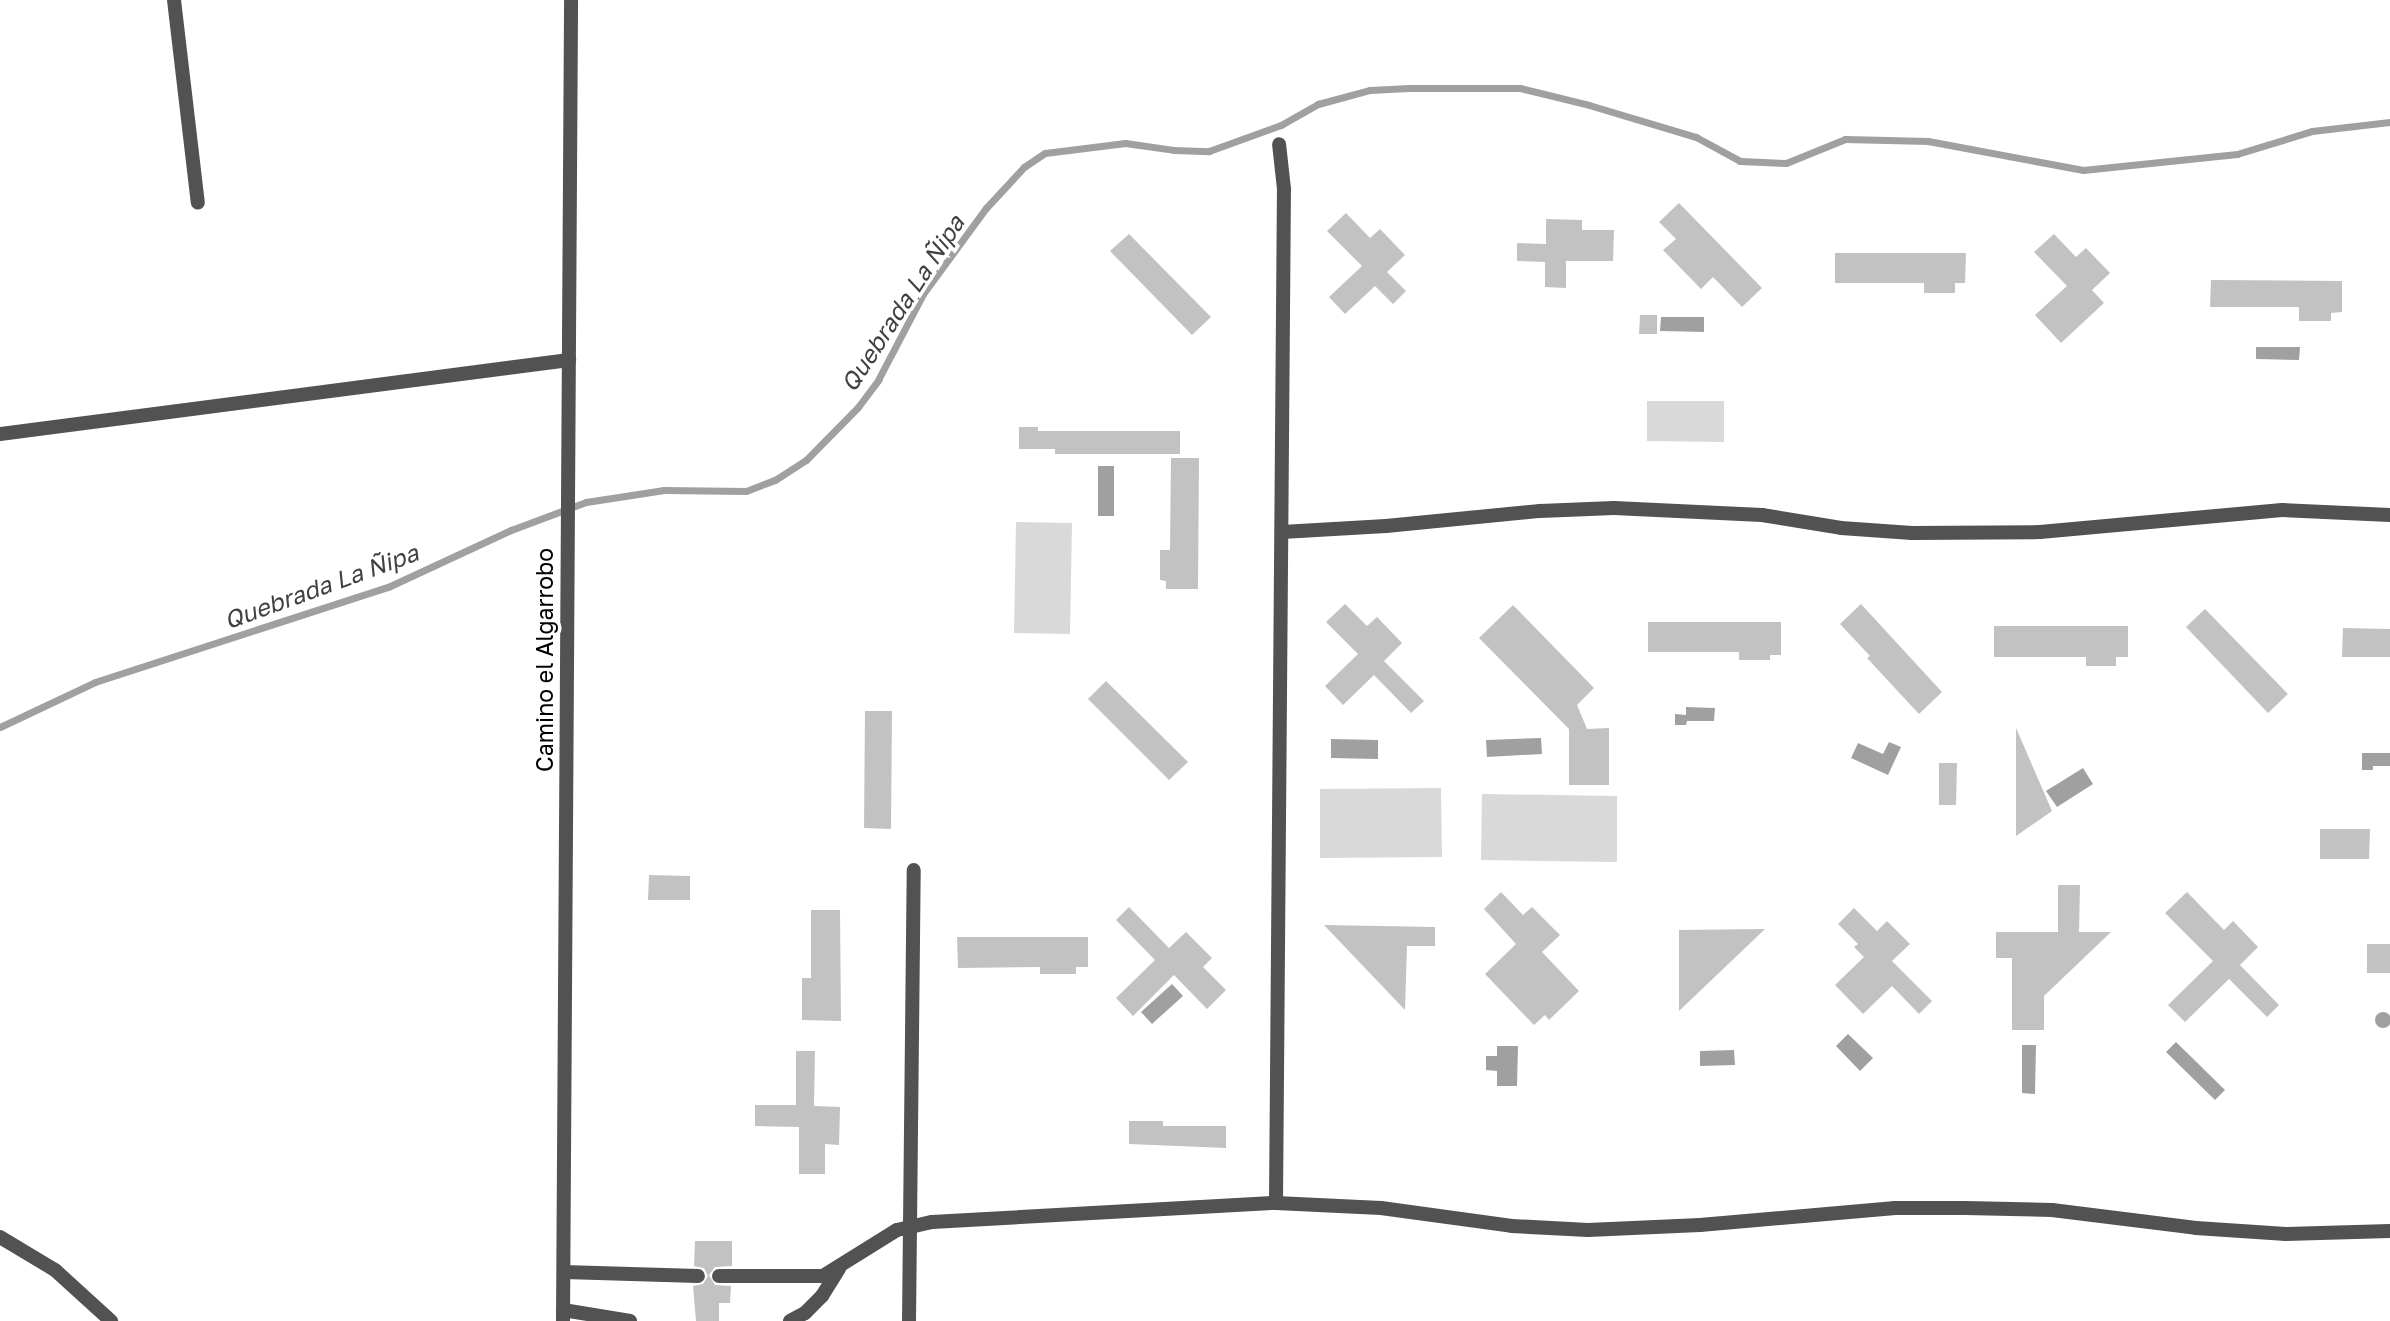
<!DOCTYPE html>
<html>
<head>
<meta charset="utf-8">
<style>
	body { margin:0 }
	#map { position:relative; width:2390px; height:1321px; overflow:hidden; background:#fff; font-family:"Golos Text",sans-serif }
	div>[style] { position:absolute }
	.green>* { inset:0; background:#d9d9d9 }
	.water>* { inset:0; background:#a0a0a0 }
	.round { border-radius:50% }
	.stream>* { height:7px; margin:-3.5px; padding:0 3.5px; transform-origin:3.5px; border-radius:3.5px; background:#a0a0a0 }
	.building>* { inset:0; background:#c2c2c2 }
	.minor>* { height:14px; margin:-7px; padding:0 7px; transform-origin:7px; border-radius:7px; background:#525252 }
	span { translate:-50% -50%; white-space:nowrap; text-align:center; line-height:1.15; -webkit-text-stroke:7px #fff; paint-order:stroke }
	.street-label { font-size:23px; color:#000 }
	.water-label { font-size:24px; color:#414141; font-style:italic }
</style>
</head>
<body>
<div id="map">
	<div class="green">
		<div style="clip-path:polygon(1647px 401px,1724px 401px,1724px 442px,1647px 441px)"></div>
		<div style="clip-path:polygon(1016px 522px,1072px 523px,1070px 634px,1014px 633px)"></div>
		<div style="clip-path:polygon(1441px 788px,1442px 857px,1320px 858px,1320px 789px)"></div>
		<div style="clip-path:polygon(1482px 794px,1617px 796px,1617px 862px,1481px 860px)"></div>
	</div>
	<div class="water">
		<div style="clip-path:polygon(1661px 317px,1704px 317px,1704px 332px,1660px 331px)"></div>
		<div style="clip-path:polygon(2256px 347px,2300px 347px,2299px 360px,2256px 359px)"></div>
		<div style="clip-path:polygon(1098px 466px,1114px 466px,1114px 516px,1098px 516px)"></div>
		<div style="clip-path:polygon(1686px 707px,1715px 708px,1714px 721px,1687px 721px,1686px 725px,1675px 725px,1675px 714px,1686px 715px)"></div>
		<div style="clip-path:polygon(1541px 738px,1542px 754px,1487px 757px,1486px 740px)"></div>
		<div style="clip-path:polygon(1331px 739px,1378px 740px,1378px 759px,1331px 758px)"></div>
		<div style="clip-path:polygon(1889px 742px,1901px 747px,1888px 775px,1851px 758px,1858px 743px,1883px 754px)"></div>
		<div style="clip-path:polygon(2362px 753px,2390px 753px,2390px 766px,2373px 766px,2373px 770px,2362px 770px)"></div>
		<div style="clip-path:polygon(2083px 768px,2093px 784px,2057px 807px,2046px 791px)"></div>
		<div style="clip-path:polygon(1172px 984px,1183px 996px,1152px 1024px,1141px 1012px)"></div>
		<div class="round" style="left:2375px;top:1012px;width:16px;height:16px"></div>
		<div style="clip-path:polygon(1848px 1034px,1873px 1058px,1860px 1071px,1836px 1046px)"></div>
		<div style="clip-path:polygon(2176px 1042px,2225px 1090px,2215px 1100px,2166px 1052px)"></div>
		<div style="clip-path:polygon(2022px 1045px,2036px 1045px,2035px 1094px,2022px 1093px)"></div>
		<div style="clip-path:polygon(1497px 1046px,1518px 1046px,1517px 1086px,1497px 1086px,1497px 1071px,1486px 1070px,1486px 1056px,1497px 1056px)"></div>
		<div style="clip-path:polygon(1734px 1050px,1735px 1065px,1700px 1066px,1700px 1051px)"></div>
	</div>
	<div class="stream">
		<div style="left:0;top:727px;width:105px;rotate:-25.3deg"></div>
		<div style="left:95px;top:682px;width:308px;rotate:-18deg"></div>
		<div style="left:388px;top:587px;width:136px;rotate:-24.9deg"></div>
		<div style="left:511px;top:530px;width:80px;rotate:-20.5deg"></div>
		<div style="left:586px;top:502px;width:79px;rotate:-8.7deg"></div>
		<div style="left:664px;top:490px;width:82px;rotate:0.7deg"></div>
		<div style="left:746px;top:491px;width:31px;rotate:-21deg"></div>
		<div style="left:775px;top:480px;width:37px;rotate:-33deg"></div>
		<div style="left:806px;top:460px;width:74px;rotate:-45.5deg"></div>
		<div style="left:858px;top:407px;width:34px;rotate:-53deg"></div>
		<div style="left:878px;top:380px;width:97px;rotate:-62.4deg"></div>
		<div style="left:923px;top:294px;width:107px;rotate:-53.8deg"></div>
		<div style="left:986px;top:208px;width:56px;rotate:-47.2deg"></div>
		<div style="left:1024px;top:167px;width:25px;rotate:-34deg"></div>
		<div style="left:1045px;top:153px;width:81px;rotate:-7.1deg"></div>
		<div style="left:1125px;top:143px;width:49px;rotate:8.1deg"></div>
		<div style="left:1174px;top:150px;width:35px;rotate:2deg"></div>
		<div style="left:1209px;top:151px;width:77px;rotate:-19.9deg"></div>
		<div style="left:1281px;top:125px;width:43px;rotate:-29.6deg"></div>
		<div style="left:1318px;top:104px;width:54px;rotate:-15.1deg"></div>
		<div style="left:1370px;top:90px;width:39px;rotate:-3deg"></div>
		<div style="left:1409px;top:88px;width:111px"></div>
		<div style="left:1520px;top:88px;width:71px;rotate:13.8deg"></div>
		<div style="left:1589px;top:105px;width:112px;rotate:16.7deg"></div>
		<div style="left:1696px;top:137px;width:50px;rotate:28.6deg"></div>
		<div style="left:1740px;top:161px;width:46px;rotate:2.5deg"></div>
		<div style="left:1786px;top:163px;width:64px;rotate:-22.1deg"></div>
		<div style="left:1845px;top:139px;width:83px;rotate:1.4deg"></div>
		<div style="left:1928px;top:141px;width:158px;rotate:10.6deg"></div>
		<div style="left:2083px;top:170px;width:155px;rotate:-5.9deg"></div>
		<div style="left:2237px;top:154px;width:78px;rotate:-17deg"></div>
		<div style="left:2312px;top:131px;width:79px;rotate:-6.6deg"></div>
	</div>
	<div class="building">
		<div style="clip-path:polygon(1679px 203px,1762px 288px,1742px 307px,1713px 277px,1701px 289px,1663px 250px,1676px 239px,1659px 222px)"></div>
		<div style="clip-path:polygon(1346px 213px,1370px 238px,1380px 229px,1405px 255px,1387px 272px,1406px 291px,1393px 304px,1375px 286px,1345px 314px,1329px 297px,1362px 266px,1327px 231px)"></div>
		<div style="clip-path:polygon(1546px 219px,1582px 220px,1582px 230px,1614px 230px,1613px 261px,1566px 261px,1566px 288px,1545px 287px,1545px 262px,1517px 261px,1517px 243px,1546px 244px)"></div>
		<div style="clip-path:polygon(1129px 234px,1211px 317px,1192px 335px,1110px 251px)"></div>
		<div style="clip-path:polygon(2054px 234px,2076px 257px,2086px 248px,2110px 273px,2092px 290px,2104px 303px,2061px 343px,2035px 315px,2067px 286px,2034px 252px)"></div>
		<div style="clip-path:polygon(1835px 253px,1966px 253px,1965px 283px,1955px 283px,1955px 293px,1924px 293px,1924px 283px,1835px 283px)"></div>
		<div style="clip-path:polygon(2211px 280px,2342px 281px,2342px 312px,2331px 313px,2331px 321px,2299px 321px,2299px 307px,2210px 307px)"></div>
		<div style="clip-path:polygon(1640px 315px,1657px 315px,1657px 334px,1639px 334px)"></div>
		<div style="clip-path:polygon(1019px 427px,1038px 427px,1038px 431px,1180px 431px,1180px 454px,1055px 454px,1055px 449px,1019px 449px)"></div>
		<div style="clip-path:polygon(1171px 458px,1199px 458px,1198px 589px,1166px 589px,1166px 581px,1160px 580px,1160px 550px,1170px 550px)"></div>
		<div style="clip-path:polygon(1345px 604px,1367px 626px,1377px 617px,1402px 643px,1384px 661px,1424px 701px,1411px 713px,1374px 675px,1343px 705px,1325px 686px,1358px 654px,1326px 622px)"></div>
		<div style="clip-path:polygon(1861px 604px,1942px 692px,1919px 714px,1867px 658px,1870px 656px,1840px 624px)"></div>
		<div style="clip-path:polygon(1513px 605px,1594px 688px,1577px 705px,1587px 729px,1609px 728px,1609px 785px,1569px 785px,1569px 729px,1479px 638px)"></div>
		<div style="clip-path:polygon(2205px 609px,2288px 694px,2268px 713px,2186px 627px)"></div>
		<div style="clip-path:polygon(1648px 622px,1781px 622px,1781px 655px,1770px 655px,1770px 660px,1739px 660px,1739px 652px,1648px 652px)"></div>
		<div style="clip-path:polygon(1994px 626px,2128px 626px,2128px 657px,2116px 657px,2116px 666px,2086px 666px,2086px 657px,1994px 657px)"></div>
		<div style="clip-path:polygon(2343px 628px,2390px 629px,2390px 657px,2342px 657px)"></div>
		<div style="clip-path:polygon(1106px 681px,1188px 762px,1169px 780px,1088px 699px)"></div>
		<div style="clip-path:polygon(865px 711px,892px 711px,891px 829px,864px 828px)"></div>
		<div style="clip-path:polygon(2016px 728px,2052px 811px,2016px 836px)"></div>
		<div style="clip-path:polygon(1939px 763px,1957px 763px,1956px 805px,1939px 805px)"></div>
		<div style="clip-path:polygon(2320px 829px,2370px 829px,2369px 859px,2320px 859px)"></div>
		<div style="clip-path:polygon(649px 875px,690px 876px,690px 900px,648px 900px)"></div>
		<div style="clip-path:polygon(2058px 885px,2080px 885px,2079px 932px,2111px 932px,2044px 996px,2044px 1030px,2012px 1030px,2012px 958px,1996px 958px,1996px 932px,2058px 932px)"></div>
		<div style="clip-path:polygon(1501px 892px,1523px 915px,1532px 907px,1560px 935px,1542px 952px,1579px 991px,1549px 1020px,1545px 1015px,1534px 1025px,1485px 974px,1516px 944px,1484px 909px)"></div>
		<div style="clip-path:polygon(2187px 892px,2224px 930px,2233px 921px,2258px 947px,2240px 965px,2279px 1005px,2267px 1017px,2229px 979px,2185px 1022px,2168px 1005px,2213px 961px,2165px 913px)"></div>
		<div style="clip-path:polygon(1129px 907px,1169px 948px,1186px 932px,1212px 958px,1203px 967px,1226px 990px,1207px 1009px,1174px 975px,1133px 1016px,1116px 998px,1155px 960px,1116px 920px)"></div>
		<div style="clip-path:polygon(1854px 908px,1877px 931px,1887px 921px,1910px 944px,1892px 961px,1932px 1001px,1919px 1014px,1892px 986px,1863px 1014px,1835px 985px,1864px 957px,1854px 947px,1858px 944px,1838px 924px)"></div>
		<div style="clip-path:polygon(811px 910px,840px 910px,841px 1021px,802px 1020px,802px 978px,811px 978px)"></div>
		<div style="clip-path:polygon(1324px 925px,1435px 927px,1435px 946px,1407px 946px,1405px 1010px)"></div>
		<div style="clip-path:polygon(1765px 929px,1679px 1011px,1679px 930px)"></div>
		<div style="clip-path:polygon(957px 937px,1088px 937px,1088px 967px,1076px 967px,1076px 974px,1040px 974px,1040px 967px,958px 968px)"></div>
		<div style="clip-path:polygon(2367px 944px,2390px 944px,2390px 973px,2367px 973px)"></div>
		<div style="clip-path:polygon(796px 1051px,815px 1051px,814px 1106px,840px 1107px,839px 1145px,825px 1144px,825px 1174px,799px 1174px,799px 1127px,755px 1126px,755px 1105px,796px 1105px)"></div>
		<div style="clip-path:polygon(1129px 1121px,1163px 1121px,1163px 1126px,1226px 1126px,1226px 1148px,1129px 1144px)"></div>
		<div style="clip-path:polygon(695px 1241px,732px 1241px,732px 1266px,715px 1267px,709px 1275px,715px 1285px,731px 1286px,730px 1303px,719px 1303px,719px 1321px,696px 1321px,693px 1286px,703px 1284px,708px 1276px,704px 1268px,694px 1266px)"></div>
	</div>
	<div class="minor">
		<div style="left:174px;top:0;width:204px;rotate:83.3deg"></div>
		<div style="left:0;top:434px;width:574px;rotate:-7.41deg"></div>
		<div style="left:1282px;top:532px;width:104px;rotate:-3.3deg"></div>
		<div style="left:1386px;top:526px;width:155px;rotate:-5.6deg"></div>
		<div style="left:1540px;top:511px;width:74px;rotate:-2.3deg"></div>
		<div style="left:1614px;top:508px;width:148px;rotate:2.7deg"></div>
		<div style="left:1762px;top:515px;width:80px;rotate:9.3deg"></div>
		<div style="left:1841px;top:528px;width:71px;rotate:4deg"></div>
		<div style="left:1912px;top:533px;width:128px;rotate:-0.4deg"></div>
		<div style="left:2040px;top:532px;width:243px;rotate:-5.2deg"></div>
		<div style="left:2282px;top:510px;width:108px;rotate:2.7deg"></div>
		<div style="left:1276px;top:1203px;width:1014px;rotate:-89.55deg"></div>
		<div style="left:1284px;top:189px;width:45px;rotate:-96.3deg"></div>
		<div style="left:0;top:1237px;width:64px;rotate:31deg"></div>
		<div style="left:55px;top:1270px;width:76px;rotate:42.3deg"></div>
		<div style="left:564px;top:1272px;width:134px;rotate:1.7deg"></div>
		<div style="left:719px;top:1276px;width:104px"></div>
		<div style="left:823px;top:1276px;width:87px;rotate:-31.9deg"></div>
		<div style="left:897px;top:1230px;width:36px;rotate:-13deg"></div>
		<div style="left:932px;top:1222px;width:345px;rotate:-3.2deg"></div>
		<div style="left:1276px;top:1203px;width:105px;rotate:2.7deg"></div>
		<div style="left:1381px;top:1208px;width:132px;rotate:7.8deg"></div>
		<div style="left:1512px;top:1226px;width:76px;rotate:3deg"></div>
		<div style="left:1588px;top:1230px;width:112px;rotate:-2.6deg"></div>
		<div style="left:1700px;top:1225px;width:196px;rotate:-5deg"></div>
		<div style="left:1895px;top:1208px;width:70px"></div>
		<div style="left:1965px;top:1208px;width:87px;rotate:1.3deg"></div>
		<div style="left:2052px;top:1210px;width:145px;rotate:7.1deg"></div>
		<div style="left:2196px;top:1228px;width:90px;rotate:3.8deg"></div>
		<div style="left:2286px;top:1234px;width:104px;rotate:-1.7deg"></div>
		<div style="left:563px;top:1310px;width:68px;rotate:9.3deg"></div>
		<div style="left:563px;top:1321px;width:1321px;rotate:-89.65deg"></div>
		<div style="left:790px;top:1321px;width:17px;rotate:-28deg"></div>
		<div style="left:805px;top:1313px;width:24px;rotate:-45deg"></div>
		<div style="left:822px;top:1296px;width:32px;rotate:-58deg"></div>
		<div style="left:909px;top:1321px;width:451px;rotate:-89.4deg"></div>
	</div>
	<div class="street-label">
		<span style="left:544px;top:660px;rotate:-90deg">Camino el Algarrobo</span>
	</div>
	<div class="water-label">
		<span style="left:902px;top:303px;rotate:-57deg">Quebrada La Ñipa</span>
		<span style="left:321px;top:586px;rotate:-20deg">Quebrada La Ñipa</span>
	</div>
</div>
</body>
</html>
